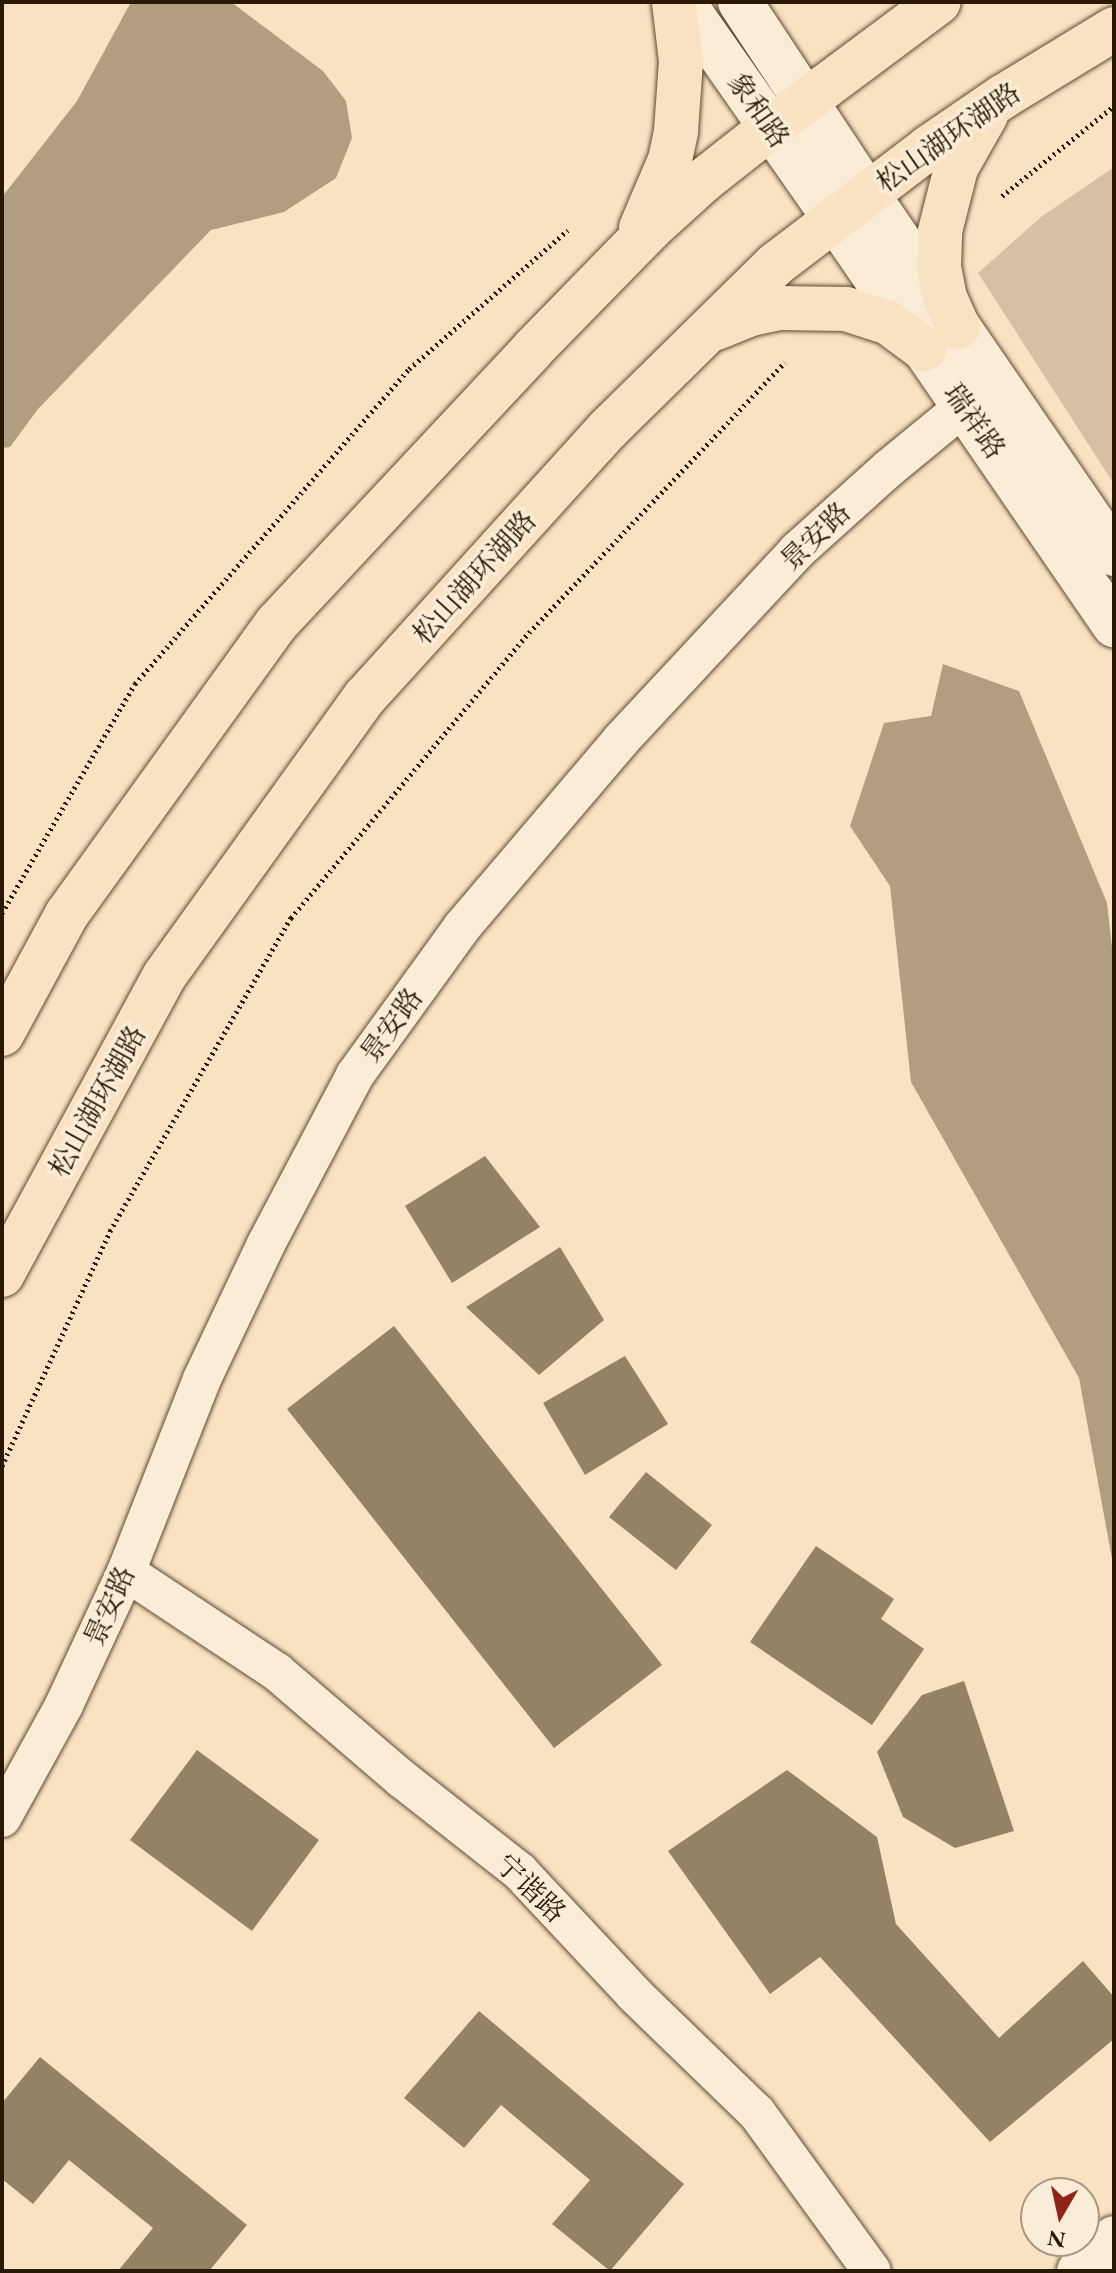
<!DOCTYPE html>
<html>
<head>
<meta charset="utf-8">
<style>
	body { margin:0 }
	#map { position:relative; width:1116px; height:2273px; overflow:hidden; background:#f9e2c1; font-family:"EB Garamond","Noto Serif SC",serif }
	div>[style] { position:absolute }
	.green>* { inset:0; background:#d6c0a1 }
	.water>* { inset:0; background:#b29d80 }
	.building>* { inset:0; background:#958166 }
	.path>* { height:5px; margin-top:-2.5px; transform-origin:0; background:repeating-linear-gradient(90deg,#291803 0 2px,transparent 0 6px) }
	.roads { filter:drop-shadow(0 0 2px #5d4a32) drop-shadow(0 0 2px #5d4a32) }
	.minor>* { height:38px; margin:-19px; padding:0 19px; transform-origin:19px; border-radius:19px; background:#fbecd7 }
	.tertiary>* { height:44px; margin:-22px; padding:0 22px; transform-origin:22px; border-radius:22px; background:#fbecd7 }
	.secondary>* { height:44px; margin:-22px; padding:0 22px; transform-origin:22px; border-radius:22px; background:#fbecd7 }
	.primary>* { height:44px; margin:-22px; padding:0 22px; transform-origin:22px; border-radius:22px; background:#f9e2c1 }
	span { translate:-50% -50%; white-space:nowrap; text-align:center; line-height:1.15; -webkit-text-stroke:7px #fbecd7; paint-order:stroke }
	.street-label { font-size:28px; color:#291803 }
	.frame { position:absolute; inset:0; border:4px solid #291803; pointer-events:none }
	.north { position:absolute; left:1020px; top:2177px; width:80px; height:80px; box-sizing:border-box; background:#fbecd7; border:2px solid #a79782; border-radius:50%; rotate:189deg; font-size:22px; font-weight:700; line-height:32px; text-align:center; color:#291803 }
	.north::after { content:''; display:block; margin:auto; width:28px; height:36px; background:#8f2418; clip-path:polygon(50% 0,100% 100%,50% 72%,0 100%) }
</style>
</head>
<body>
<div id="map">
	<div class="green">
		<div style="clip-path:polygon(1114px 167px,1114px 484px,978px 273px,1041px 217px)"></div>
	</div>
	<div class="water">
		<div style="clip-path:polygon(131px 2px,231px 2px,323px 71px,346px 101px,352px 138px,336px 178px,284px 212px,211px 230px,38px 409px,10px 447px,2px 448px,2px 197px,77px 101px)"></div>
		<div style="clip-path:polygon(943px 664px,1019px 691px,1107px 903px,1114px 965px,1114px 1570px,1079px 1378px,911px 1082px,890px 886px,850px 826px,884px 723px,931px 716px)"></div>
	</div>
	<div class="building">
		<div style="clip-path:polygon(485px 1156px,540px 1227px,452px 1283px,405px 1206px)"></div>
		<div style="clip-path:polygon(560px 1247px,604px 1320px,539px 1375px,466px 1307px)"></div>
		<div style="clip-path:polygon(394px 1326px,662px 1665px,554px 1748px,287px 1409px)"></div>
		<div style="clip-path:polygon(625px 1356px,668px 1424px,585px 1475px,543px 1403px)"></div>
		<div style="clip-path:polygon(646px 1472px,712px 1525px,676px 1570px,609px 1517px)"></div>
		<div style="clip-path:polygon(816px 1546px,894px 1599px,881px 1619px,924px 1649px,872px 1725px,750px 1642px)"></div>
		<div style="clip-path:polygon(964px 1681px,1014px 1831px,955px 1848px,903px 1817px,877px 1752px,922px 1695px)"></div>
		<div style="clip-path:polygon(197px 1750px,319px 1840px,252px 1931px,130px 1840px)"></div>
		<div style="clip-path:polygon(787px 1770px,877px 1837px,896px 1924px,999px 2038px,1083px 1961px,1114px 1997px,1114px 2039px,990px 2142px,820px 1957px,770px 1994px,668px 1851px)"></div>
		<div style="clip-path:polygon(479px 2011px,684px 2184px,610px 2271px,552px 2224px,590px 2180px,501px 2105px,464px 2148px,404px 2098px)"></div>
		<div style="clip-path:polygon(40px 2057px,247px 2225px,209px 2271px,118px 2271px,153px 2228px,69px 2160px,33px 2204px,2px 2179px,2px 2103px)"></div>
	</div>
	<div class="path">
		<div style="left:1002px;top:196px;width:144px;rotate:-38.8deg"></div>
		<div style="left:2px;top:913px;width:265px;rotate:-59.9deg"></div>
		<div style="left:135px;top:684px;width:417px;rotate:-49deg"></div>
		<div style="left:409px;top:369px;width:211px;rotate:-41.2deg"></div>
		<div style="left:2px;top:1466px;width:259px;rotate:-65.3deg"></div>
		<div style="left:110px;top:1231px;width:362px;rotate:-60deg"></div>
		<div style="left:291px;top:918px;width:366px;rotate:-50.2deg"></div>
		<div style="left:525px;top:637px;width:378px;rotate:-46.6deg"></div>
	</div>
	<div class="roads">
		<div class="minor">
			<div style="left:126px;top:1572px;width:181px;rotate:33.5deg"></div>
			<div style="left:277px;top:1672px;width:165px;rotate:40.6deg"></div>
			<div style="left:402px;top:1779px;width:150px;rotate:38.2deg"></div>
			<div style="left:520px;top:1872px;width:167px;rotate:46.9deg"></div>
			<div style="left:634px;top:1994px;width:171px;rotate:44.1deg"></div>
			<div style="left:757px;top:2113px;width:195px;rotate:54deg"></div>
			<div style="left:2px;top:1818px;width:129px;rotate:-61.2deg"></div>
			<div style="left:64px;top:1705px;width:147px;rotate:-65deg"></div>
			<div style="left:126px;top:1572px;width:207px;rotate:-68.5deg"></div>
			<div style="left:202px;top:1379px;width:149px;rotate:-64.6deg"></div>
			<div style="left:266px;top:1244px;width:191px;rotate:-62.2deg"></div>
			<div style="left:355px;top:1075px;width:183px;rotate:-54.1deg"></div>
			<div style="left:462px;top:927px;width:245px;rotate:-49.6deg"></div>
			<div style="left:621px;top:740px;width:258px;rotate:-47deg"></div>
			<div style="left:797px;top:551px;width:122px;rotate:-42deg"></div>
			<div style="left:888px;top:469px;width:129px;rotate:-39.4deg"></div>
		</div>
		<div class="tertiary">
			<div style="left:867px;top:194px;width:437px;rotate:55.5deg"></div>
			<div style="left:835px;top:219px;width:493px;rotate:55.5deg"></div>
			<div style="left:1079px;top:2271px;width:48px;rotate:-43.3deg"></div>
		</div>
		<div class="secondary">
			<div style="left:683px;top:2px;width:265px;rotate:55deg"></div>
			<div style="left:740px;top:2px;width:230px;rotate:56.5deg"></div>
		</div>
		<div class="primary">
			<div style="left:641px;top:228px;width:74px;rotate:-66.9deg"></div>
			<div style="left:670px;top:160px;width:30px;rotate:-78deg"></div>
			<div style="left:676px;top:131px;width:70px;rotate:-85.9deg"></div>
			<div style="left:681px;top:61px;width:59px;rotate:-96.8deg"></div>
			<div style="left:958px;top:327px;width:32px;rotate:-114deg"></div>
			<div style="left:945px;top:298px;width:32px;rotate:-101deg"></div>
			<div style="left:939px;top:267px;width:36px;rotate:-88deg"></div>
			<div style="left:940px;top:231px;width:65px;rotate:-75.7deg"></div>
			<div style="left:956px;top:168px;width:61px;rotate:-60.5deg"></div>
			<div style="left:716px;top:328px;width:38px;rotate:-22deg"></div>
			<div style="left:751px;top:314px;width:29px;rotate:-12deg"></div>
			<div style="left:779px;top:308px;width:67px;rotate:0.9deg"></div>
			<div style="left:846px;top:309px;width:45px;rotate:18deg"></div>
			<div style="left:889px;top:323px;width:44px;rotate:36.6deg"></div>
			<div style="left:2px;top:1034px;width:136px;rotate:-61.6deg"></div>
			<div style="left:67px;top:914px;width:357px;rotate:-54.2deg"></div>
			<div style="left:276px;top:624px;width:375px;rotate:-46.9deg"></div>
			<div style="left:532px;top:350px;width:169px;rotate:-45.7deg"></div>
			<div style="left:650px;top:229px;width:73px;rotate:-42.2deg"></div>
			<div style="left:704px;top:180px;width:85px;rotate:-38.3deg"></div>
			<div style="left:771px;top:127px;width:209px;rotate:-36.7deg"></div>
			<div style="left:2px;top:1275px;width:341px;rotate:-61.5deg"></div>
			<div style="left:165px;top:975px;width:342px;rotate:-54.3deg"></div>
			<div style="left:365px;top:697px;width:362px;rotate:-47.8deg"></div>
			<div style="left:608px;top:429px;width:235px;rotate:-44.5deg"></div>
			<div style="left:776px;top:264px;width:191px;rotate:-37.3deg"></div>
			<div style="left:928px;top:148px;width:92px;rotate:-34.4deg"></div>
			<div style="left:1004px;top:96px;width:129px;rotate:-31.3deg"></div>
		</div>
	</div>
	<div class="street-label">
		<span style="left:759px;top:110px;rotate:55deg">象和路</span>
		<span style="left:948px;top:137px;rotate:-35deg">松山湖环湖路</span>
		<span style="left:975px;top:421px;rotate:55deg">瑞祥路</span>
		<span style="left:815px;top:536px;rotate:-44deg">景安路</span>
		<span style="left:474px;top:577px;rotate:-48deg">松山湖环湖路</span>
		<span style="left:391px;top:1025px;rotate:-54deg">景安路</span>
		<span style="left:97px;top:1101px;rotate:-61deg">松山湖环湖路</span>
		<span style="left:109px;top:1606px;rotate:-66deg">景安路</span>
		<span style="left:531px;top:1888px;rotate:44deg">宁谐路</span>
	</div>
	<div class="frame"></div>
	<div class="north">N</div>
</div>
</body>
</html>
